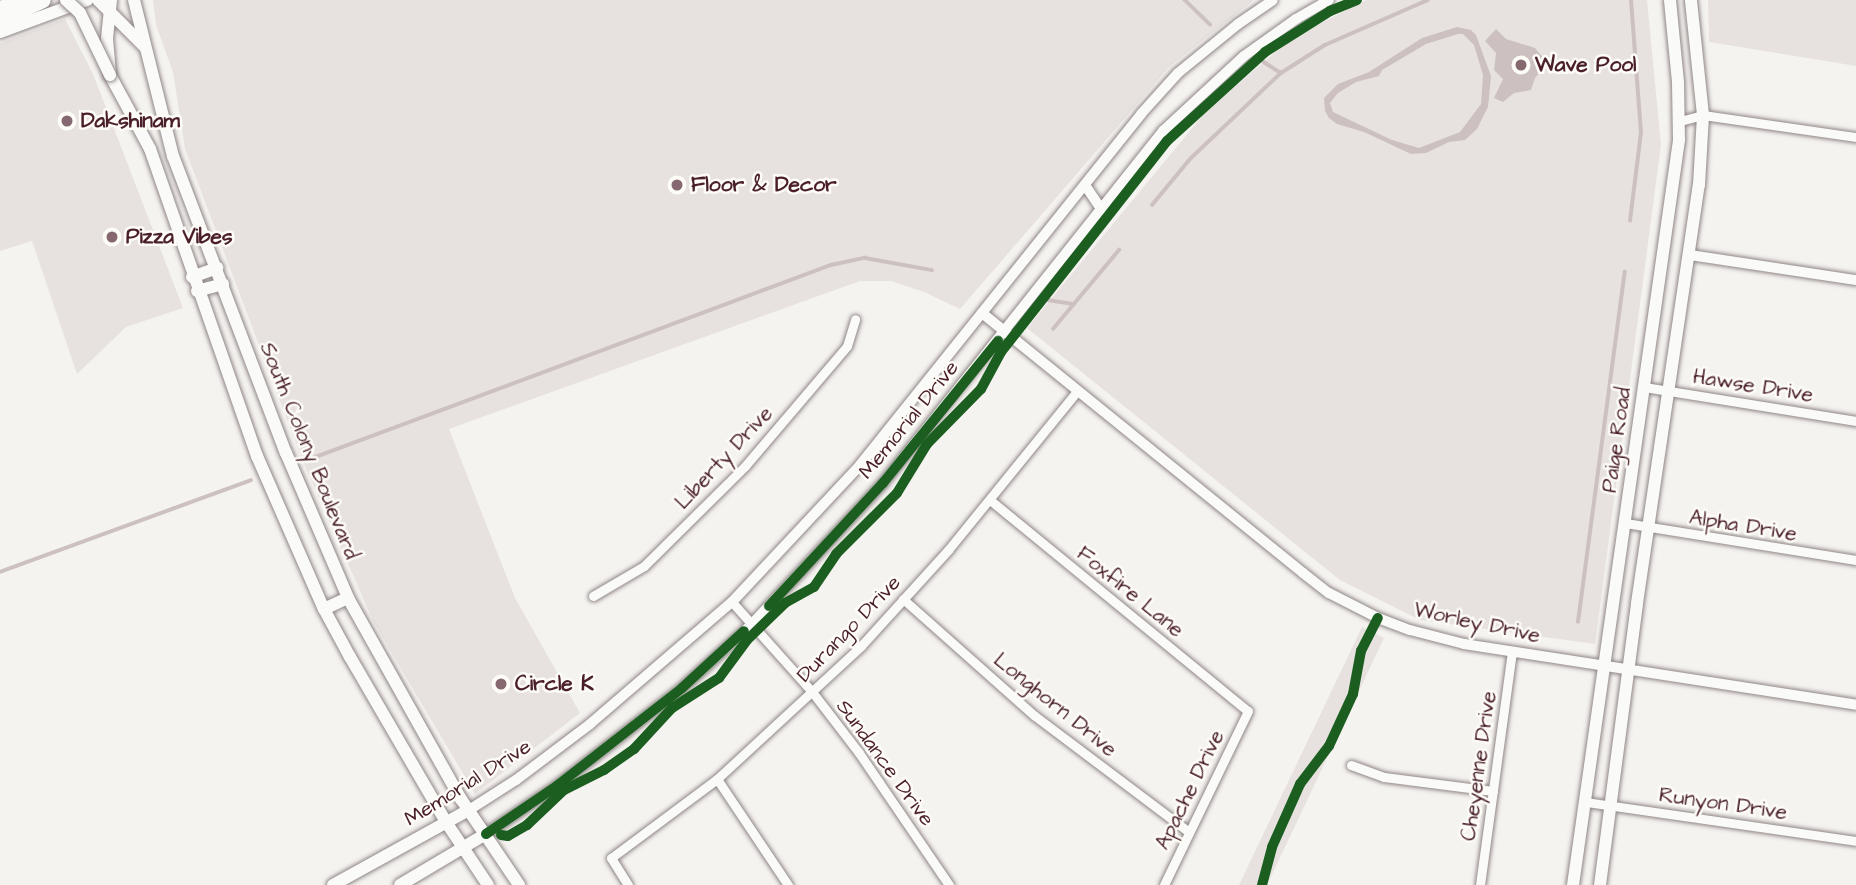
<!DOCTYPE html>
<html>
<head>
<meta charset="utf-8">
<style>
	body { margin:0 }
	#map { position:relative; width:1856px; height:885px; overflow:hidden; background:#f5f3f0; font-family:"Architects Daughter",sans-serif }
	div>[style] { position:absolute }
	.built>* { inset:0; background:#e7e2df }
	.green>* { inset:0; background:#e7e2e0 }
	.water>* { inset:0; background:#ccc1c0 }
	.stream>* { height:3.5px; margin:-1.75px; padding:0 1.75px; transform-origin:1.75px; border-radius:1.75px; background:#ccc1c0 }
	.roads { filter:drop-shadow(0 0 2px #8f8687) drop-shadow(0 0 2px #8f8687) }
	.minor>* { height:9px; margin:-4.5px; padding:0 4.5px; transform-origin:4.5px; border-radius:4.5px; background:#fafaf8 }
	.tertiary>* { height:10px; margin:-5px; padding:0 5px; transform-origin:5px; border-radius:5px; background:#fafaf8 }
	.secondary>* { height:12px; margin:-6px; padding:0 6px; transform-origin:6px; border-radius:6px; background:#fafaf8 }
	.motorway>* { height:16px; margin:-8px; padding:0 8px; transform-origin:8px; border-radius:8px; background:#fafaf8 }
	.bridges { filter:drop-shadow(0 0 2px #8f8687) drop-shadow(0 0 2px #8f8687) }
	.secondary-bridge>* { height:12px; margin:-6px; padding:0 6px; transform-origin:6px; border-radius:6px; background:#fafaf8 }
	.cycleway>* { height:10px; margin:-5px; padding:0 5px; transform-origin:5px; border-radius:5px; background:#1b5e20 }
	.dots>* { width:19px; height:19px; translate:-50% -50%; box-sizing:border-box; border:4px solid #fdfcf7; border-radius:50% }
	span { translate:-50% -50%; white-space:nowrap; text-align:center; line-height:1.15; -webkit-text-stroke:5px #fdfcf7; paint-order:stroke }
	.poi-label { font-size:21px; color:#4a1f2b; font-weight:700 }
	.left { translate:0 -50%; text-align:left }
	.street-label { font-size:21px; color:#4a1f2b }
</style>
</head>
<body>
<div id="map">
	<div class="built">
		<div style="clip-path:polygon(153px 0,1254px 0,1169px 67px,960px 309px,924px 292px,891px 281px,860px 281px,449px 429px,515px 598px,580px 713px,475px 794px,374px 623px,302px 459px,185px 149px,173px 72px,156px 25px)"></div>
		<div style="clip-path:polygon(1366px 0,1647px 0,1661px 145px,1595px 644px,1420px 620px,1340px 580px,1027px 328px,1208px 109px,1292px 38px)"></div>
		<div style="clip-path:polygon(65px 19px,93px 74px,183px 308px,126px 327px,77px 374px,32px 241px,0 251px,0 43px)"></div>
	</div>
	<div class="green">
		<div style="clip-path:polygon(1708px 0,1856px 0,1856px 66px,1709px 42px)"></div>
		<div style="clip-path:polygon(543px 164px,581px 271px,563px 299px,374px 369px,370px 362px,317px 382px,306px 377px,271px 284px,277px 273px,302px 257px)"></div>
		<div style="clip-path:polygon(1362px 627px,1384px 638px,1267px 885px,1239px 885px)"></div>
	</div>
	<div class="water">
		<div style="clip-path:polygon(evenodd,1457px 27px,1471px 30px,1476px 35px,1491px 76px,1488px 107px,1477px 129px,1465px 140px,1449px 142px,1426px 153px,1411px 154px,1364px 132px,1337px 124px,1329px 118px,1325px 111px,1324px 98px,1338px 84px,1369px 72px,1422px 38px,1457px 27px,1458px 34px,1463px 34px,1474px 45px,1483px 75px,1481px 104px,1460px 132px,1419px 148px,1392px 140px,1333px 112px,1330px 103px,1338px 93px,1356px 82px,1379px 76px,1382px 70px,1426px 44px,1458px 34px)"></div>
		<div style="clip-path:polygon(1496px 29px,1506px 39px,1535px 48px,1545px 60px,1545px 66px,1535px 78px,1531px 90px,1514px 93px,1503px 102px,1494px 98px,1503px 79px,1494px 70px,1496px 53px,1485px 41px)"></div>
	</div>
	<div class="stream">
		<div style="left:1185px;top:0;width:35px;rotate:44deg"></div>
		<div style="left:1261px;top:60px;width:24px;rotate:33deg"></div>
		<div style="left:1152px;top:205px;width:61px;rotate:-50.3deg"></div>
		<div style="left:1191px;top:158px;width:124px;rotate:-43.4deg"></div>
		<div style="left:1281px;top:73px;width:52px;rotate:-32.5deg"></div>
		<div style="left:1325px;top:45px;width:112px;rotate:-23.6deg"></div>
		<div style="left:1630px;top:221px;width:89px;rotate:-82.9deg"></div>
		<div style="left:1641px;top:133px;width:133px;rotate:-94.3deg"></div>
		<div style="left:1048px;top:300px;width:26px;rotate:9deg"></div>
		<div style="left:1053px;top:329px;width:103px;rotate:-50.1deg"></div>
		<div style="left:305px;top:461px;width:561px;rotate:-20.44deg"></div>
		<div style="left:831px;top:265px;width:35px;rotate:-12deg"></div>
		<div style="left:865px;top:258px;width:68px;rotate:10.2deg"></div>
		<div style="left:0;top:572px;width:267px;rotate:-20.1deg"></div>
		<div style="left:1578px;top:622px;width:353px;rotate:-82.4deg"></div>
	</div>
	<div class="roads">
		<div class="minor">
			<div style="left:1680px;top:121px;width:24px;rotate:-15deg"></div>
			<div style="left:1703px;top:115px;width:155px;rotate:8.2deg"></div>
			<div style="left:1644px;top:387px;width:215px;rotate:9.1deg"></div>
			<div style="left:990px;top:500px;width:333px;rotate:39.3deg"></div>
			<div style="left:1248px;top:711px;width:193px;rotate:115.8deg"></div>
			<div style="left:1625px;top:523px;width:234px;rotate:9.1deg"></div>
			<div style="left:593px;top:596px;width:59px;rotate:-30.5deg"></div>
			<div style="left:644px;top:566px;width:142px;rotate:-44.7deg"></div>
			<div style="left:745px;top:466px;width:157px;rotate:-49.6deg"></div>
			<div style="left:847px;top:346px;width:28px;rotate:-73deg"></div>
			<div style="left:903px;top:599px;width:176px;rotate:41.6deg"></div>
			<div style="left:1035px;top:716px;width:193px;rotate:37deg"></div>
			<div style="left:732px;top:602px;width:122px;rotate:48.3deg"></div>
			<div style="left:813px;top:693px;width:76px;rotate:52.5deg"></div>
			<div style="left:859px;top:753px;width:160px;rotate:55.7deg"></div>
			<div style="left:1351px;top:765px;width:35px;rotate:20deg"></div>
			<div style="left:1384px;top:777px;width:110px;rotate:7.3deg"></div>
			<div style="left:717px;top:779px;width:128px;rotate:56.2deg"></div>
			<div style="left:1586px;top:802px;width:273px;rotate:8.2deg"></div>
			<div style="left:628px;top:885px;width:32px;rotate:-122deg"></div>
			<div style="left:611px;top:858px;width:132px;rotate:-36.7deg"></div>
			<div style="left:717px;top:779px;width:196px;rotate:-42.7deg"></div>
			<div style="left:861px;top:646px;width:130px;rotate:-47.8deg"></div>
			<div style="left:948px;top:550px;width:205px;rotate:-50.9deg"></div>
			<div style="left:1480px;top:885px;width:235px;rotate:-82.2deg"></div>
		</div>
		<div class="tertiary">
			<div style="left:1085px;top:185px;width:29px;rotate:56deg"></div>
			<div style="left:1690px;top:255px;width:168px;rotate:8.6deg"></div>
			<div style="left:982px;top:313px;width:413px;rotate:39deg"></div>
			<div style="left:1303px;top:573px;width:33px;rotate:38deg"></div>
			<div style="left:1329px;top:593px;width:55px;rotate:27deg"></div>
			<div style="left:1378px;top:618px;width:34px;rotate:21deg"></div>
			<div style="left:1410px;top:630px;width:56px;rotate:14.5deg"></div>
			<div style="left:1464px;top:644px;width:397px;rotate:8.8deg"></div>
			<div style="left:469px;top:810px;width:56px;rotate:-32.6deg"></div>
			<div style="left:516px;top:780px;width:93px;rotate:-37.1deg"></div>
			<div style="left:590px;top:724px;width:187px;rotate:-40.7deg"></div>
			<div style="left:732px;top:602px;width:187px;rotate:-46.9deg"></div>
			<div style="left:860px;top:465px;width:450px;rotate:-51.3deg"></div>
			<div style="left:1141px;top:114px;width:55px;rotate:-47.9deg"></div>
			<div style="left:1178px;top:73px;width:77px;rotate:-39.2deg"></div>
			<div style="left:1238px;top:24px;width:42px;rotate:-34.4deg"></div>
			<div style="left:486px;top:834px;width:87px;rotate:-34.2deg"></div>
			<div style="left:558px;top:785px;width:157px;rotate:-38deg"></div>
			<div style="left:682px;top:688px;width:95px;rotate:-42.4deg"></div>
			<div style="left:752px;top:624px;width:192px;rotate:-47.1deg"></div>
			<div style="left:883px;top:483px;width:450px;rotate:-51.5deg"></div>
			<div style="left:1163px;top:131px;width:110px;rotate:-42.8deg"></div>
			<div style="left:1244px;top:56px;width:64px;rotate:-35.4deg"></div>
			<div style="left:1296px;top:19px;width:38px;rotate:-30deg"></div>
		</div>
		<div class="secondary">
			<div style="left:98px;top:0;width:66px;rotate:45deg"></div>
			<div style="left:111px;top:0;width:39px;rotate:96deg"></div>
			<div style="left:107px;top:39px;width:36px;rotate:85deg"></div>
			<div style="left:110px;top:75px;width:84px;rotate:61.6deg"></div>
			<div style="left:150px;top:149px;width:325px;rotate:70.8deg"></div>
			<div style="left:257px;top:456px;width:167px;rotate:66.4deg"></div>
			<div style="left:324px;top:609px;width:55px;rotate:61.6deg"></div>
			<div style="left:350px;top:657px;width:191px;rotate:59.8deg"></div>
			<div style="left:446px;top:822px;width:76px;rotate:56.3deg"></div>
			<div style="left:134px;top:0;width:161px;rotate:76deg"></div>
			<div style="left:173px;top:156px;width:318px;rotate:69.2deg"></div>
			<div style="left:286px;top:453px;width:158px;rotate:66.8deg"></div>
			<div style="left:348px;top:598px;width:231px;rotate:60.7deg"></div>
			<div style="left:461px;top:799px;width:104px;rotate:56deg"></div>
			<div style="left:0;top:7px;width:22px;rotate:-18deg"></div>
			<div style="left:0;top:32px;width:93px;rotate:-20.2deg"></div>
			<div style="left:192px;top:277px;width:27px;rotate:-20deg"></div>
			<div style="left:197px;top:291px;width:27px;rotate:-15deg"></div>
			<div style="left:324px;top:609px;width:26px;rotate:-25deg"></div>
			<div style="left:333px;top:885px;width:155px;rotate:-28.9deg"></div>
			<div style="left:400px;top:885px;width:100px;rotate:-30.7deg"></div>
			<div style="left:1573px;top:885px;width:753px;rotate:-81.9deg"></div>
			<div style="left:1679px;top:140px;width:58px;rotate:-91deg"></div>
			<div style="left:1678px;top:82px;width:82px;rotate:-95.6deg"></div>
			<div style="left:1600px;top:885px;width:284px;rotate:-82.5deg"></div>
			<div style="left:1637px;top:603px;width:423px;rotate:-81.6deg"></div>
			<div style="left:1699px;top:185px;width:70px;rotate:-86.7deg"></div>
			<div style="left:1703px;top:115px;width:116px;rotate:-96deg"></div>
		</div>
		<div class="motorway">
			<div style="left:0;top:20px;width:47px;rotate:-24.9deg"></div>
		</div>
	</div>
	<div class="bridges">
		<div class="secondary-bridge">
			<div style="left:66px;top:0;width:19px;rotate:43deg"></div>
			<div style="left:80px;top:13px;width:69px;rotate:64.2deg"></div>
		</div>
	</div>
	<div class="cycleway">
		<div style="left:769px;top:606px;width:168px;rotate:-47.2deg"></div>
		<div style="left:883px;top:483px;width:183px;rotate:-51deg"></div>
		<div style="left:486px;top:834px;width:87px;rotate:-34.2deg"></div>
		<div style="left:558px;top:785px;width:157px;rotate:-38deg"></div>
		<div style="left:682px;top:688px;width:84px;rotate:-42.6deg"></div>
		<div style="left:501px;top:835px;width:7px;rotate:8deg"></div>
		<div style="left:508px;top:836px;width:22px;rotate:-30deg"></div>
		<div style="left:527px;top:825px;width:51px;rotate:-43.4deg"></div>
		<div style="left:564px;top:790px;width:45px;rotate:-26.6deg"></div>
		<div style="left:604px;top:770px;width:37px;rotate:-35deg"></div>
		<div style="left:634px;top:749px;width:56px;rotate:-47.2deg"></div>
		<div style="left:672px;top:708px;width:56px;rotate:-32.6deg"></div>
		<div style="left:719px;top:678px;width:47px;rotate:-53.6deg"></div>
		<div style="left:747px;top:640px;width:53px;rotate:-44.2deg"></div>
		<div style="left:785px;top:603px;width:33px;rotate:-29deg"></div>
		<div style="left:814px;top:587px;width:40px;rotate:-56deg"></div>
		<div style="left:836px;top:554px;width:86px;rotate:-45deg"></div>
		<div style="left:897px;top:493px;width:57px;rotate:-58.5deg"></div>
		<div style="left:927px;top:444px;width:77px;rotate:-45.5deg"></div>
		<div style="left:981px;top:389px;width:42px;rotate:-61.6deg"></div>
		<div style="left:1001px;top:352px;width:268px;rotate:-51.8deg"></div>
		<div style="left:1167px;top:141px;width:132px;rotate:-42.2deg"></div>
		<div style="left:1265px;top:52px;width:77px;rotate:-32.2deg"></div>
		<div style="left:1330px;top:11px;width:29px;rotate:-22deg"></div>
		<div style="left:1262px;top:885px;width:39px;rotate:-75deg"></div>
		<div style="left:1272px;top:847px;width:69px;rotate:-66deg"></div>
		<div style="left:1300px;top:784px;width:48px;rotate:-52.7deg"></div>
		<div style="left:1329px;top:746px;width:57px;rotate:-65.2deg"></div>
		<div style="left:1353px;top:694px;width:44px;rotate:-79.5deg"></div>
		<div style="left:1361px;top:651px;width:37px;rotate:-63deg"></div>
	</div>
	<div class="dots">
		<div style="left:1521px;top:65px;background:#866970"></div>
		<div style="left:67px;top:121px;background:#866970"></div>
		<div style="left:677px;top:185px;background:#866970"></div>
		<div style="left:112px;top:237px;background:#866970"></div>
		<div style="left:501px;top:684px;background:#866970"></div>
	</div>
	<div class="poi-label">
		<span class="left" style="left:1535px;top:65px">Wave Pool</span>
		<span class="left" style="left:81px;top:121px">Dakshinam</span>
		<span class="left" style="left:691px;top:185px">Floor &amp; Decor</span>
		<span class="left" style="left:126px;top:237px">Pizza Vibes</span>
		<span class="left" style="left:515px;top:684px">Circle K</span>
	</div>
	<div class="street-label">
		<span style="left:1753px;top:386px;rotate:9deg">Hawse Drive</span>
		<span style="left:909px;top:420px;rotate:-51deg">Memorial Drive</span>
		<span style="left:1617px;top:440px;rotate:-82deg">Paige Road</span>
		<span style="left:309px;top:451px;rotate:68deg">South Colony Boulevard</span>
		<span style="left:724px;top:458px;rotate:-47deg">Liberty Drive</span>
		<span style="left:1743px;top:526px;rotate:9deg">Alpha Drive</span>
		<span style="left:1130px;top:592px;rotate:39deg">Foxfire Lane</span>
		<span style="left:1477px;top:623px;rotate:12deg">Worley Drive</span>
		<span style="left:849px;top:629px;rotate:-46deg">Durango Drive</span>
		<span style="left:1055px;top:705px;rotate:39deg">Longhorn Drive</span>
		<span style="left:885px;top:763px;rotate:54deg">Sundance Drive</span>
		<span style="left:1479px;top:766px;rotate:-82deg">Cheyenne Drive</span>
		<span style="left:468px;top:783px;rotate:-32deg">Memorial Drive</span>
		<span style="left:1190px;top:790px;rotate:-64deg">Apache Drive</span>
		<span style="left:1723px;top:804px;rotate:8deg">Runyon Drive</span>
	</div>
</div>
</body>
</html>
